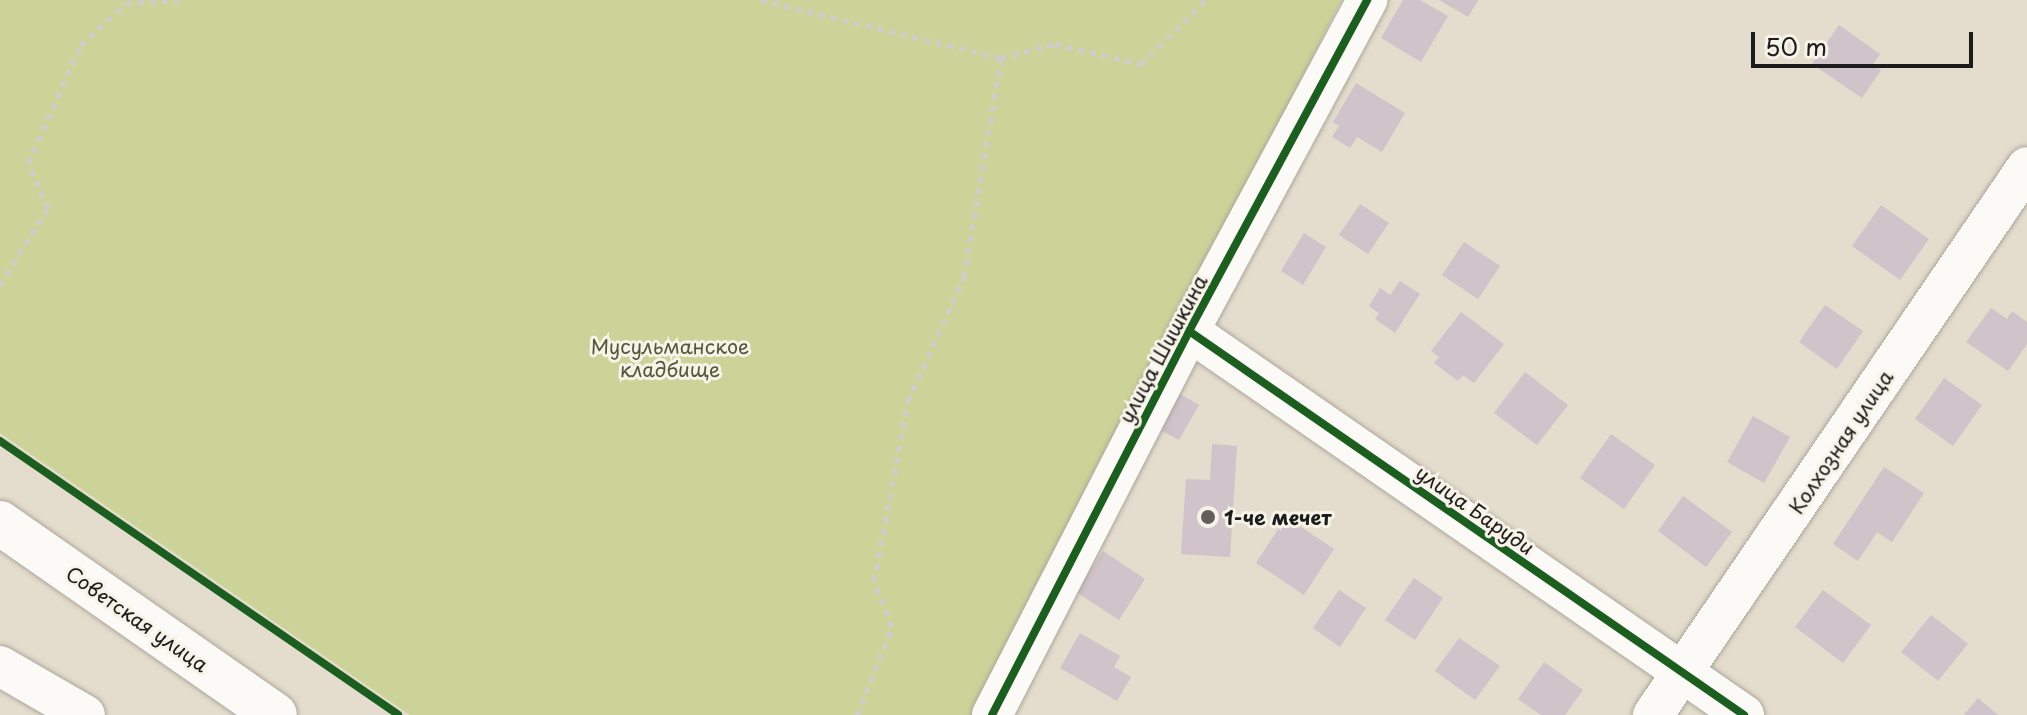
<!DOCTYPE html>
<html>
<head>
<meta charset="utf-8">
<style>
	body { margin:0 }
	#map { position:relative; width:2027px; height:715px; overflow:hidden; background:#e4dccc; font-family:"Playpen Sans",sans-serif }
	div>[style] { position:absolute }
	.green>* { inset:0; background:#cbd399 }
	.building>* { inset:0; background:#d0c3c9 }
	.path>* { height:5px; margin-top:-2.5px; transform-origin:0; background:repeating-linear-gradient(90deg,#d0cdc9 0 6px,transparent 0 12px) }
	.roads { filter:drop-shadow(0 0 2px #aca79d) drop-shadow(0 0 2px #aca79d) }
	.minor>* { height:40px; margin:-20px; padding:0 20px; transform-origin:20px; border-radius:20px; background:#fbfaf7 }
	.major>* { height:44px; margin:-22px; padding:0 22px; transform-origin:22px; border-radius:22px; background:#fbfaf7 }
	.cycleway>* { height:8px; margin:-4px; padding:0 4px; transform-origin:4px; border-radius:4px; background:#1b5e20 }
	.dots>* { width:22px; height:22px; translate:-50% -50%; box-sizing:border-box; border:4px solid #f7f3e8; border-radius:50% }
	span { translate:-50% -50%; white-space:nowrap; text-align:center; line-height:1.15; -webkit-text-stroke:6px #f7f3e8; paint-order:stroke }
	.park-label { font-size:20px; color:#525939 }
	.street-label { font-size:20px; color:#1c1c1c }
	.poi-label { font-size:20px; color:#1c1c1c; font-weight:700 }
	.left { translate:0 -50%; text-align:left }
	.scale { position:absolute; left:1751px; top:32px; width:222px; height:36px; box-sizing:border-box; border:4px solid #1c1c1c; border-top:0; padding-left:10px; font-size:24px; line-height:28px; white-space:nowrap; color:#1c1c1c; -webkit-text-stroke:6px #f7f3e8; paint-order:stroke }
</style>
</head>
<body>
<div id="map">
	<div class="green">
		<div style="clip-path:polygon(0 0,1341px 0,983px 715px,410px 715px,0 433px)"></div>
	</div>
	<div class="building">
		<div style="clip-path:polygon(1403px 0,1420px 0,1448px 16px,1421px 62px,1381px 38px)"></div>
		<div style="clip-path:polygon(1439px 0,1478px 0,1468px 17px)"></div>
		<div style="clip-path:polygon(1839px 25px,1880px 54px,1873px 65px,1881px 70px,1862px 98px,1812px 64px)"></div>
		<div style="clip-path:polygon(1356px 83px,1405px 113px,1382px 152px,1357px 137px,1350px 148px,1332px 137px,1339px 126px,1333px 122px)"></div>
		<div style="clip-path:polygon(1360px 204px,1389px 223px,1368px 254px,1339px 235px)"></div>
		<div style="clip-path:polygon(1881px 205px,1929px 239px,1900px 280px,1852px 246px)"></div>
		<div style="clip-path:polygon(1304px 233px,1326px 247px,1303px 285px,1281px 271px)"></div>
		<div style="clip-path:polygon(1464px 242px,1500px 266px,1478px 299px,1442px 275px)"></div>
		<div style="clip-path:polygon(1400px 281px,1420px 294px,1395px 333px,1375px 319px,1379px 313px,1369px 306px,1380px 288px,1390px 295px)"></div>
		<div style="clip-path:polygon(1825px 305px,1863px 331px,1837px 369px,1799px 342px)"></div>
		<div style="clip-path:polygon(1991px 308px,2007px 319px,2012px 311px,2027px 322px,2027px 344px,2008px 371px,1966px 342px)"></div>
		<div style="clip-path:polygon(1461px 312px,1504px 344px,1474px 383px,1463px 375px,1458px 381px,1434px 363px,1439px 357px,1431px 351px)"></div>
		<div style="clip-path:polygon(1525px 372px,1568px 405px,1537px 445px,1494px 413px)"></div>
		<div style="clip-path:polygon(1944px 378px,1982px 405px,1953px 446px,1915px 419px)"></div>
		<div style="clip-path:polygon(1180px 394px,1199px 405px,1179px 440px,1160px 430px)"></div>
		<div style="clip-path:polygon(1753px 416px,1790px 437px,1764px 483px,1727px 462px)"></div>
		<div style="clip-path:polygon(1611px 434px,1655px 465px,1624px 509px,1580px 478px)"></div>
		<div style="clip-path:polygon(1212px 444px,1237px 446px,1230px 557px,1181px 554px,1186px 479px,1210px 480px)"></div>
		<div style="clip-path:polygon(1884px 467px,1924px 493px,1892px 542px,1877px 532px,1858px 561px,1833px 544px)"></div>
		<div style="clip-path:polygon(1683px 496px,1732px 532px,1706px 567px,1658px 531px)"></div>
		<div style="clip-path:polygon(1286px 517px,1334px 549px,1304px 595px,1256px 563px)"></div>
		<div style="clip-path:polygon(1103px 551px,1145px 579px,1119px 620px,1076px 592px)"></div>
		<div style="clip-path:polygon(1414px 578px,1443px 598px,1415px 640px,1385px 620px)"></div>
		<div style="clip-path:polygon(1339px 590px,1366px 608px,1340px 647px,1313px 628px)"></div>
		<div style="clip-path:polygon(1823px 590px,1871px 625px,1843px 663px,1795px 627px)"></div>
		<div style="clip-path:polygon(1931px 615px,1968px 644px,1938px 681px,1901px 652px)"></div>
		<div style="clip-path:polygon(1080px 633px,1120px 656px,1114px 667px,1131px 677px,1117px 701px,1060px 668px)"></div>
		<div style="clip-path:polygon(1459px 638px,1500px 666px,1475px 700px,1435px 671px)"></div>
		<div style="clip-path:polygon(1544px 662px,1583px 690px,1565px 715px,1541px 715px,1518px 699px)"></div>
		<div style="clip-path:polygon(1978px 698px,1998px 715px,1964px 715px)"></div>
	</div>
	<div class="path">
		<div style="left:761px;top:0;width:247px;rotate:13.6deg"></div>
		<div style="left:1001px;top:58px;width:56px;rotate:-14.5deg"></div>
		<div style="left:1055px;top:44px;width:88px;rotate:13.1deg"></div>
		<div style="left:1141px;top:64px;width:91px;rotate:-44.6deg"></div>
		<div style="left:0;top:285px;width:91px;rotate:-58.1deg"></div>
		<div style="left:48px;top:208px;width:49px;rotate:-114deg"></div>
		<div style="left:28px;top:163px;width:129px;rotate:-65.8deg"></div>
		<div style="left:81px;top:45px;width:62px;rotate:-43deg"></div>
		<div style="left:126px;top:3px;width:53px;rotate:-3.2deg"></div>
		<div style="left:857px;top:715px;width:95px;rotate:-68.3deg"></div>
		<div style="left:892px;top:627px;width:49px;rotate:-111.4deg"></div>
		<div style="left:874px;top:581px;width:183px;rotate:-79.3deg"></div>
		<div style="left:908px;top:401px;width:136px;rotate:-65.7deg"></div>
		<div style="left:964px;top:277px;width:222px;rotate:-80.4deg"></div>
	</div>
	<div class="roads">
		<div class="minor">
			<div style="left:1189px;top:331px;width:675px;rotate:34.68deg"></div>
			<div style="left:0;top:666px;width:98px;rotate:30deg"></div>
			<div style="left:992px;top:715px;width:432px;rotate:-62.8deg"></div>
			<div style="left:1189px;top:331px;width:376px;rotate:-61.7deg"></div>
			<div style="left:1653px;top:715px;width:663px;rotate:-55.69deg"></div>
		</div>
		<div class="major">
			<div style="left:0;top:523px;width:335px;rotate:34.9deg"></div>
		</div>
	</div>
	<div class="cycleway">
		<div style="left:1189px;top:331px;width:675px;rotate:34.68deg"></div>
		<div style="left:0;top:441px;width:483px;rotate:34.5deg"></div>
		<div style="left:992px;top:715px;width:432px;rotate:-62.8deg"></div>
		<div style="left:1189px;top:331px;width:376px;rotate:-61.7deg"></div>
	</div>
	<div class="dots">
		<div style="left:1208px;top:517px;background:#625f5a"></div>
	</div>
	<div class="park-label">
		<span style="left:670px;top:358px">Мусульманское<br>кладбище</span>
	</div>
	<div class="street-label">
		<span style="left:1163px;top:349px;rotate:-62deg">улица Шишкина</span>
		<span style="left:1841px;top:442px;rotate:-56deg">Колхозная улица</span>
		<span style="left:1475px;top:510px;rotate:35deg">улица Баруди</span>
		<span style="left:137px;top:619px;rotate:35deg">Советская улица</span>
	</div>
	<div class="poi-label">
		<span class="left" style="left:1224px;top:517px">1-че мечет</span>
	</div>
	<div class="scale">50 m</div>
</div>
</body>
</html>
